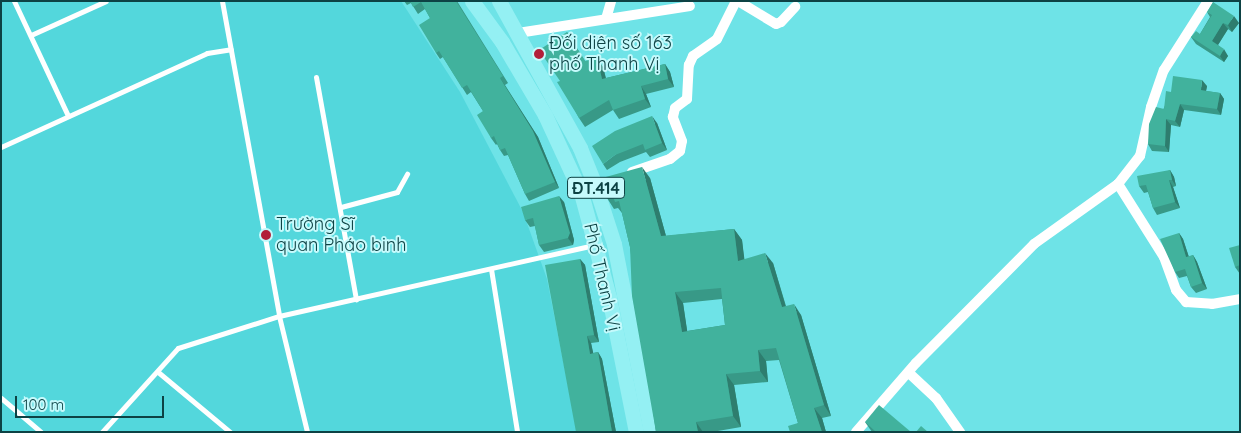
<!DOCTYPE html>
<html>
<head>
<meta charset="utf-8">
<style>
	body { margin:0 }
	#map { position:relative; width:1241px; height:433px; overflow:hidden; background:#6ee3e7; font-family:Quicksand,sans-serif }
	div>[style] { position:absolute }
	.built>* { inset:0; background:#53d7dc }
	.lane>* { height:5px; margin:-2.5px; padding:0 2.5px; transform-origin:2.5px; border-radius:2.5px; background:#fff }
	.street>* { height:10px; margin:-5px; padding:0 5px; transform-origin:5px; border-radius:5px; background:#fff }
	.primary>* { height:15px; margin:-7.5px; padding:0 7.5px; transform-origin:7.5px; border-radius:7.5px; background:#94f0f3 }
	.wall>* { inset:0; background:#389987 }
	.shaded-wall>* { inset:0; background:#2e7d6e }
	.building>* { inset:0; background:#41b29d }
	.dots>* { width:14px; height:14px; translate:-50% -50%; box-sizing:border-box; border:2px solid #c6fafc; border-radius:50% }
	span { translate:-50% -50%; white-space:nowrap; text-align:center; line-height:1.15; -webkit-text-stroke:4px #c6fafc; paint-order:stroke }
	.shield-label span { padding:1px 4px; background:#c6fafc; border:1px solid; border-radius:4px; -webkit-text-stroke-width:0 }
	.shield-label { font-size:16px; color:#0d4244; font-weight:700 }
	.poi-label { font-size:18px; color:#0d4244 }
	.left { translate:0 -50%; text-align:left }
	.street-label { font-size:18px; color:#0d4244 }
	.frame { position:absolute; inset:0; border:2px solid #0d4244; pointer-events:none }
	.scale { position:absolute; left:15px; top:396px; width:149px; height:22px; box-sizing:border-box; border:2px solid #0d4244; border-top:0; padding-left:6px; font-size:15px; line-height:18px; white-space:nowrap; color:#0d4244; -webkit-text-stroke:4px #c6fafc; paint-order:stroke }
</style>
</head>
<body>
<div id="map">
	<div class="built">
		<div style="clip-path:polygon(1px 1px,401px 1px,460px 92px,523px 212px,547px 279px,577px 432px,1px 432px)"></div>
	</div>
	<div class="lane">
		<div style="left:14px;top:1px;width:127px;rotate:64.8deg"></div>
		<div style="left:222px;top:1px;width:320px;rotate:79.7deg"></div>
		<div style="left:279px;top:316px;width:119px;rotate:76.4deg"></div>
		<div style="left:31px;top:35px;width:82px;rotate:-24.4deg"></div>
		<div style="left:316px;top:77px;width:226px;rotate:79.8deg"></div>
		<div style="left:1px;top:147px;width:226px;rotate:-24.5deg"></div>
		<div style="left:207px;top:53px;width:24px;rotate:-9deg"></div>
		<div style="left:341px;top:207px;width:58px;rotate:-15deg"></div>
		<div style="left:397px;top:192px;width:21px;rotate:-61deg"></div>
		<div style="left:491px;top:269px;width:165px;rotate:80.9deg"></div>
		<div style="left:158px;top:372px;width:94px;rotate:39.8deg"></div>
		<div style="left:1px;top:398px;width:52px;rotate:40.4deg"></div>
		<div style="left:102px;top:432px;width:113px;rotate:-47.9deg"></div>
		<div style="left:178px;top:348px;width:106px;rotate:-17.6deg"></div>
		<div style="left:279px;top:316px;width:323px;rotate:-12.7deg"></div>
	</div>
	<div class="street">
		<div style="left:738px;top:1px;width:44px;rotate:31.2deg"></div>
		<div style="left:776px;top:24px;width:5px;rotate:-22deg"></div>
		<div style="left:781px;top:22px;width:21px;rotate:-47deg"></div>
		<div style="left:606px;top:19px;width:19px;rotate:-74deg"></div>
		<div style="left:518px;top:33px;width:174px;rotate:-8.9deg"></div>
		<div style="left:632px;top:172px;width:40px;rotate:-18.9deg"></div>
		<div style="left:670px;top:159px;width:13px;rotate:-39deg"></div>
		<div style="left:680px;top:151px;width:10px;rotate:-79deg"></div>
		<div style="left:682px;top:141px;width:26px;rotate:-111deg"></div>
		<div style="left:673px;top:117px;width:9px;rotate:-77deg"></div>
		<div style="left:675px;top:108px;width:15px;rotate:-37deg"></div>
		<div style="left:687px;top:99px;width:34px;rotate:-87deg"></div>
		<div style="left:689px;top:65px;width:10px;rotate:-66deg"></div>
		<div style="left:693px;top:56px;width:29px;rotate:-35deg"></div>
		<div style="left:717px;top:39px;width:42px;rotate:-63.4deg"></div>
		<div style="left:1118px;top:184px;width:86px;rotate:57.8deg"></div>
		<div style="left:1164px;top:257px;width:35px;rotate:70deg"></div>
		<div style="left:1176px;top:290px;width:16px;rotate:50deg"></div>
		<div style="left:1186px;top:302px;width:26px;rotate:4deg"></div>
		<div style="left:1212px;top:304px;width:28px;rotate:-10deg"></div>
		<div style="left:909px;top:373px;width:37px;rotate:43deg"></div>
		<div style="left:936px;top:398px;width:42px;rotate:54.8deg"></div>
		<div style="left:856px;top:432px;width:91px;rotate:-49deg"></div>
		<div style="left:916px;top:363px;width:168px;rotate:-45.2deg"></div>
		<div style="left:1034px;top:244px;width:103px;rotate:-35.5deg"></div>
		<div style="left:1118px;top:184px;width:36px;rotate:-52deg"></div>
		<div style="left:1140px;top:156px;width:50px;rotate:-77.3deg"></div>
		<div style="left:1151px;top:107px;width:39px;rotate:-71deg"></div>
		<div style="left:1164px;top:70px;width:82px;rotate:-57.5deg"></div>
	</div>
	<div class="primary">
		<div style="left:472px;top:1px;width:51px;rotate:53.8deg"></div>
		<div style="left:502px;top:42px;width:85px;rotate:59.5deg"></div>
		<div style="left:545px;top:115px;width:86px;rotate:65.2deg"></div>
		<div style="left:581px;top:193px;width:108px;rotate:74.9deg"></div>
		<div style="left:609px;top:297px;width:138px;rotate:78.7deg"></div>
		<div style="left:499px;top:1px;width:168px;rotate:61.1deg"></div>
		<div style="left:580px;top:148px;width:40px;rotate:68deg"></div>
		<div style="left:595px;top:185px;width:62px;rotate:72.1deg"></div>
		<div style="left:614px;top:244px;width:192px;rotate:78.9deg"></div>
	</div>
	<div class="wall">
		<div style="clip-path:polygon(404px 1px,457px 1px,508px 83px,505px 85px,538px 137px,559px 188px,529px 201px,525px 194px,508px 155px,504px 156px,500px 150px,497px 144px,496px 145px,491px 138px,483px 111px,471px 92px,467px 95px,443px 57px,440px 59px,436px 53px,430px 18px,425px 9px,418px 14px,411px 3px,407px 5px)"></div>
		<div style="clip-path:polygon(1207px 12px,1239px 23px,1232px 32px,1228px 29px,1218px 45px,1228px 56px,1224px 62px,1196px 44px,1191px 37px,1200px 34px,1210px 17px)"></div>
		<div style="clip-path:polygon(567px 32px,585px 61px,603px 67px,606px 78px,665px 64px,670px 72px,674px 87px,646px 94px,651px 107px,619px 119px,613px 110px,585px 127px,579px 118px,560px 81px)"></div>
		<div style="clip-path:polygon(1207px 86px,1206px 91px,1220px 93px,1224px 99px,1221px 115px,1184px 110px,1180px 127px,1171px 125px,1169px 152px,1152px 151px,1148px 144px,1171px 92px)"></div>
		<div style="clip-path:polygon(657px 123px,667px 150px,650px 157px,646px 152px,620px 162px,607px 170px,603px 164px)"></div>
		<div style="clip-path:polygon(1170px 170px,1174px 177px,1176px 186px,1173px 187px,1180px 208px,1157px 215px,1153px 208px,1148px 192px,1144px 193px,1139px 186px)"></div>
		<div style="clip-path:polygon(evenodd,650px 178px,666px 236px,734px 229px,742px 240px,744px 259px,773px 263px,786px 306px,801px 315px,831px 416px,822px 418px,826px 432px,790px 432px,798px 423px,779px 360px,766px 361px,768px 382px,734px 385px,741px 427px,712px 432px,656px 432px,630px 247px,622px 213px,618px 208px,614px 209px,607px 198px,650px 178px,722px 299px,725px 325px,687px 331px,683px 303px,722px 299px)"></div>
		<div style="clip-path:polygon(564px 202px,574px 240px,573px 245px,544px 252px,539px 245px,535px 226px,530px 227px,525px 220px)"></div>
		<div style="clip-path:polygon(1179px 233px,1183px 239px,1189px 257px,1193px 255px,1197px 262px,1207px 289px,1196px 293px,1191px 287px,1187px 276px,1179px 278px,1175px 272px)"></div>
		<div style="clip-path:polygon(1240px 245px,1240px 274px,1235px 267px)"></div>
		<div style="clip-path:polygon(580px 259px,585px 265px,599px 342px,591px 343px,593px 353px,598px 352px,602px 359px,616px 432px,576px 432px)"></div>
		<div style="clip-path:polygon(865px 422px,911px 432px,872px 432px)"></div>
	</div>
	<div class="shaded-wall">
		<div style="clip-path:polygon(1234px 16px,1239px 23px,1232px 32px,1228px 25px)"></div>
		<div style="clip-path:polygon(1223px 23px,1228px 29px,1216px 48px,1212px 41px)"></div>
		<div style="clip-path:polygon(1224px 49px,1228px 56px,1224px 62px,1220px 56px)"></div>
		<div style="clip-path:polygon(597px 58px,603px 67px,608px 88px,602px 79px)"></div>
		<div style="clip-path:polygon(665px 64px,670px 72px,674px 87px,668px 79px)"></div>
		<div style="clip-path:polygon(500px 78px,538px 137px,559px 188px,555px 182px)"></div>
		<div style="clip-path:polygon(1202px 80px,1207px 86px,1205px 96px,1201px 90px)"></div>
		<div style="clip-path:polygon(641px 86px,646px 94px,651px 107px,645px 99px)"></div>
		<div style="clip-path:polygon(1220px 93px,1224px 99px,1221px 115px,1217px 109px)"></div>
		<div style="clip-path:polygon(1180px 104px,1184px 110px,1180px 127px,1175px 121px)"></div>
		<div style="clip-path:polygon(652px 116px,657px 123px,667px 150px,662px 143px)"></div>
		<div style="clip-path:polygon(1166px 119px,1171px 125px,1169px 152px,1165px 146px)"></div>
		<div style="clip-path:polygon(642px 167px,650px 178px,669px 247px,661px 236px)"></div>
		<div style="clip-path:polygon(1170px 170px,1174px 177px,1176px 186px,1172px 180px)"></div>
		<div style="clip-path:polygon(1169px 180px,1173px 187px,1180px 208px,1175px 202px)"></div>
		<div style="clip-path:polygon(559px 196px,564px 202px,574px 240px,573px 245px,568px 238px)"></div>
		<div style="clip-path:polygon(734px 229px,742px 240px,746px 272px,738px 261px)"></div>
		<div style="clip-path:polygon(1179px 233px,1183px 239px,1191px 264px,1186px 257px)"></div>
		<div style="clip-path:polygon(765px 253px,773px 263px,789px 318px,782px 307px)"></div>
		<div style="clip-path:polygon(1193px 255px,1197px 262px,1207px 289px,1202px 283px)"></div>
		<div style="clip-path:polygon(580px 259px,585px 265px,599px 342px,594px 335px)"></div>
		<div style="clip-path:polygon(675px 292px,683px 303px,689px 343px,682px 332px)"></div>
		<div style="clip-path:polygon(794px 304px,801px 315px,831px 416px,824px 405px)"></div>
		<div style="clip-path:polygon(587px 336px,591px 343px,595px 361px,590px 354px)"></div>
		<div style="clip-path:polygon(758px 350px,766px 361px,768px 382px,760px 371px)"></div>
		<div style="clip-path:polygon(598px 352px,602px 359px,616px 432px,612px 432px)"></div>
		<div style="clip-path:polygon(726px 374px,734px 385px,741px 427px,733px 416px)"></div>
		<div style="clip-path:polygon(814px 408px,822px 418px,826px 432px,822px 432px)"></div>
		<div style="clip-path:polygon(696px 422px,703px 432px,698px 432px)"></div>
	</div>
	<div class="building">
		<div style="clip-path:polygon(410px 1px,456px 1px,503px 76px,500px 78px,533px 131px,555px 182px,525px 194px,505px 148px,500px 150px,494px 136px,491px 138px,477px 115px,483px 111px,467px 85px,462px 88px,439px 51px,436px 53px,419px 25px,430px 18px,421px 2px,413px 7px)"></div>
		<div style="clip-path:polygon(1213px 2px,1234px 16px,1228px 25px,1223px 23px,1212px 41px,1224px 49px,1220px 56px,1191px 37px,1196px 31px,1200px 34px,1212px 15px,1207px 12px)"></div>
		<div style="clip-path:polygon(567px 32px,585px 61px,597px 58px,602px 79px,665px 64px,668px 79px,641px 86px,645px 99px,613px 110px,609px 100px,579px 118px,557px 82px,560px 81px,539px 50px)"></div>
		<div style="clip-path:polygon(1173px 76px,1202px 80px,1201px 90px,1220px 93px,1217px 109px,1180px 104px,1175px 121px,1166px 119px,1165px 146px,1148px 144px,1149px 124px,1156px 107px,1164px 109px,1166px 91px,1171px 92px)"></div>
		<div style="clip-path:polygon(652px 116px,662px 143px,645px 150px,643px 144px,615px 155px,603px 164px,592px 146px,615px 131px)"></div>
		<div style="clip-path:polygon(evenodd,642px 167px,661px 236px,734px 229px,738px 261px,765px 253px,782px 307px,794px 304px,824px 405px,814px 408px,822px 432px,790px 432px,788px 426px,798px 423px,776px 348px,758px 350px,760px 371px,726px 374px,733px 416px,696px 422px,698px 432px,656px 432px,632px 296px,630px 247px,619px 201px,615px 202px,613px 196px,607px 198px,602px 178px,642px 167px,721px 288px,725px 325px,682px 332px,675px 292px,721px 288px)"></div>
		<div style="clip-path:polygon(1170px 170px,1172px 180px,1169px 180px,1175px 202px,1153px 208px,1146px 185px,1139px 186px,1137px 176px)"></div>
		<div style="clip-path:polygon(559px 196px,570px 233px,568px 238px,539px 245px,533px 218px,525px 220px,521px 207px)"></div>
		<div style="clip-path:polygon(1179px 233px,1186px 257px,1193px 255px,1202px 283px,1191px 287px,1185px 269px,1175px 272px,1160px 239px)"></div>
		<div style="clip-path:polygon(1240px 245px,1240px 265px,1235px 267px,1229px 248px)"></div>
		<div style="clip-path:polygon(580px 259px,594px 335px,587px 336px,590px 354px,598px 352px,612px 432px,576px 432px,545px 265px)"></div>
		<div style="clip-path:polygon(879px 405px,911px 432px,876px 432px,865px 422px)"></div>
		<div style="clip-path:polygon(921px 426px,928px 432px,916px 432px)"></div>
	</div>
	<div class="dots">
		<div style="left:539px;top:54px;background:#b21f39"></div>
		<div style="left:266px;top:235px;background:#b21f39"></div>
	</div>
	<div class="shield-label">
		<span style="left:596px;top:188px">ĐT.414</span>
	</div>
	<div class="poi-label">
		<span class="left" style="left:549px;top:54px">Đối diện số 163<br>phố Thanh Vị</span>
		<span class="left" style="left:276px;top:235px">Trường Sĩ<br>quan Pháo binh</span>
	</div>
	<div class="street-label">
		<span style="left:602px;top:277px;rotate:77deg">Phố Thanh Vị</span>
	</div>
	<div class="frame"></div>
	<div class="scale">100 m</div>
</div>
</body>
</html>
